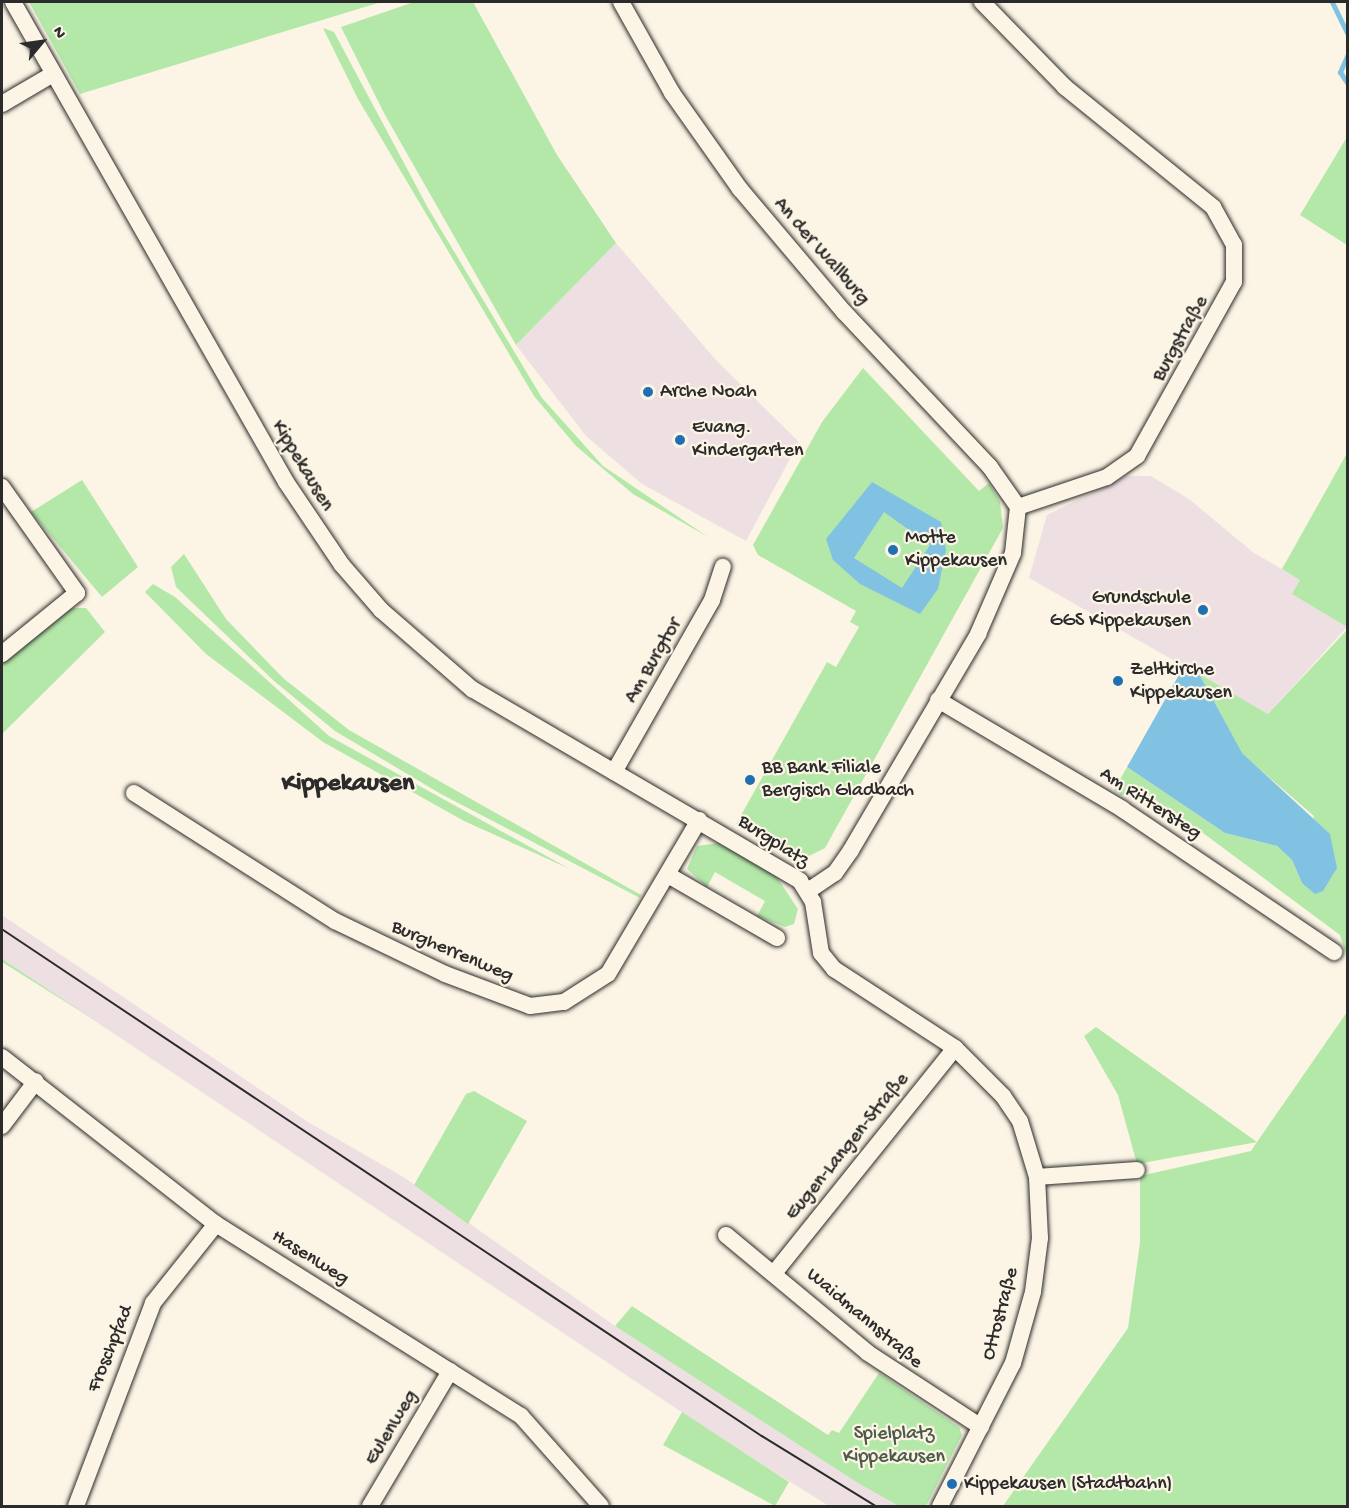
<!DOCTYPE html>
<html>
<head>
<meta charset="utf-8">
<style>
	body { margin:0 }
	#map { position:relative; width:1349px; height:1508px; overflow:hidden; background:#fcf5e5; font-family:"Gochi Hand",sans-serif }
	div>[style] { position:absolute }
	.built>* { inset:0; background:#eee0e2 }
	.green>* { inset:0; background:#b4e8a9 }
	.water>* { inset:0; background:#81c2e2 }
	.stream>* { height:5px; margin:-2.5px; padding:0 2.5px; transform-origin:2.5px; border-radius:2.5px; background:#81c2e2 }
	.roads { filter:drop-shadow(0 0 2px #2b2b2b) drop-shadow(0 0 2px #2b2b2b) }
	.street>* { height:16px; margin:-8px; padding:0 8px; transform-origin:8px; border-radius:8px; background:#fcf5e5 }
	.tram>* { height:1.5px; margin:-0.75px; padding:0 0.75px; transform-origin:0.75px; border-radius:0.75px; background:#2b2b2b }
	.dots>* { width:16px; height:16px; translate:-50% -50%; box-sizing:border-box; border:3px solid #fcf5e5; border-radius:50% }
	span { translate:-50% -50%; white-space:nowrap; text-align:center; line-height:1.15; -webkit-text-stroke:4.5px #fcf5e5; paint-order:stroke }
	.street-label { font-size:20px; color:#2b2b2b }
	.poi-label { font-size:20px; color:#2b2b2b }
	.left { translate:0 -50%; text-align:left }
	.right { translate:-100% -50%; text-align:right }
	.park-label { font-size:20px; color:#4d5a4a }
	.district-label { font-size:26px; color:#2b2b2b; font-weight:700 }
	.frame { position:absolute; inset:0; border:3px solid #2b2b2b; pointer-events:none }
	.north { position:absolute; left:12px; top:12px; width:60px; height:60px; -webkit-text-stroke:4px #fcf5e5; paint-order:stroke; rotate:61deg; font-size:16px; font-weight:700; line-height:24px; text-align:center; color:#2b2b2b }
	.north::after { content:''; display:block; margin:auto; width:21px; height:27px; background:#2b2b2b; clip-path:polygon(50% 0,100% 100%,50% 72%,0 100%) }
</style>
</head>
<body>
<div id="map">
	<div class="built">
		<div style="clip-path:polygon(616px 243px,715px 359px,799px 442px,746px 541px,642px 484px,586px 436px,516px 345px)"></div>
		<div style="clip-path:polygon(1126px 476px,1151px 476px,1189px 499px,1254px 553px,1301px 580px,1293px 594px,1347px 627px,1268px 714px,1029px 578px,1047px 515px)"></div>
		<div style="clip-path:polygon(2px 915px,308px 1122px,405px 1178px,615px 1326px,899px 1506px,829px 1506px,725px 1441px,2px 959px)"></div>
	</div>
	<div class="green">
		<div style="clip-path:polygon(29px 2px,378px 2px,378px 3px,80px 94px)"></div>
		<div style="clip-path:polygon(414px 2px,473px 2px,557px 155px,616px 243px,516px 345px,385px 115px,341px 27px)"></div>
		<div style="clip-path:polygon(323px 28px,334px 32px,428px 208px,542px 398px,603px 466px,708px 537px,633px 494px,576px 446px,534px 396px,358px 99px)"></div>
		<div style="clip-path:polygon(1347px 137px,1347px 245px,1300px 215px)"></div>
		<div style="clip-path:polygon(863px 368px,979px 491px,989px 483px,1000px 502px,1003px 528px,825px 848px,803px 859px,736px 824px,827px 662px,836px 667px,859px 627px,850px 622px,856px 611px,758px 555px,753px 545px,822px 422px)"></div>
		<div style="clip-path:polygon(1347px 453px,1348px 627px,1347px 627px,1292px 594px,1300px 580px,1282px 569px)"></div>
		<div style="clip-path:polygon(82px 480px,138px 567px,102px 597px,31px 512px)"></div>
		<div style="clip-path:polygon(184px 554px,226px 619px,283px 678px,349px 730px,641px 895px,640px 898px,441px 794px,335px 731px,274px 681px,176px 587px,171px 567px)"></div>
		<div style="clip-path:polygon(153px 584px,175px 597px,329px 736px,570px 869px,464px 821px,323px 742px,206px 654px,145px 592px)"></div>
		<div style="clip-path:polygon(65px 608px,86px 608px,105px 632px,2px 734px,2px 647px)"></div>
		<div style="clip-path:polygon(1347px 630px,1347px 957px,1340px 935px,1203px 833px,1141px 790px,1121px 795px,1114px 790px,1127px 767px,1225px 833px,1277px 846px,1292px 860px,1302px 883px,1314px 816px,1241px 753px,1199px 674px,1268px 714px)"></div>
		<div style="clip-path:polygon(719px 843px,776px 876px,798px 909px,794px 924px,785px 927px,757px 916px,765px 901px,715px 872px,707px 887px,687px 869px,697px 846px)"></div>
		<div style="clip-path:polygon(2px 959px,96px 1021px,2px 962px)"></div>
		<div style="clip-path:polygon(1347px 1012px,1347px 1506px,1003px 1506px,1128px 1328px,1140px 1243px,1140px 1176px,1251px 1151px,1257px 1142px,1137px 1164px,1118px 1095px,1084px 1036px,1096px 1027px,1257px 1142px)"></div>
		<div style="clip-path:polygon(474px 1091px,527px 1121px,468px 1224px,414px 1185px,466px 1094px)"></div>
		<div style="clip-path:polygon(632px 1306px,828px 1435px,832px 1430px,839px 1433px,879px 1373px,959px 1427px,962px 1435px,926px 1506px,899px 1506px,858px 1483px,615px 1326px)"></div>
		<div style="clip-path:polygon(682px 1412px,789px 1482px,775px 1506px,663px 1445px)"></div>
	</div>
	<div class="water">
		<div style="clip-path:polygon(evenodd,872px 482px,941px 522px,946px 550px,938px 589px,920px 614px,860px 584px,833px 560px,826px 539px,872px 482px,884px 512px,930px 545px,902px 588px,854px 558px,884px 512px)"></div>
		<div style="clip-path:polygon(1184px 666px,1199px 674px,1242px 753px,1330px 834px,1337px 868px,1323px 891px,1315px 894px,1302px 883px,1292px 860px,1277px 846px,1225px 833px,1127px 767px)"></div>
	</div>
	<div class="stream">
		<div style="left:1332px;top:2px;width:37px;rotate:64deg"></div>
		<div style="left:1348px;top:54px;width:20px;rotate:114deg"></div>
		<div style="left:1340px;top:72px;width:14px;rotate:56deg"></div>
	</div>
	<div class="roads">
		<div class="street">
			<div style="left:13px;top:2px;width:552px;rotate:60.37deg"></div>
			<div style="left:286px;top:482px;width:100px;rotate:56deg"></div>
			<div style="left:342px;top:565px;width:60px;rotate:49.1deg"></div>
			<div style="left:381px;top:610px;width:121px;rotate:41deg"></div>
			<div style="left:472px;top:689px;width:380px;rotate:30.3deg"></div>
			<div style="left:800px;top:881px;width:25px;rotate:58deg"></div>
			<div style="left:813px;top:902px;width:52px;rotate:81.1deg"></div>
			<div style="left:821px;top:953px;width:21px;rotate:51deg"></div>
			<div style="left:834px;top:969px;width:145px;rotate:33.1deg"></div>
			<div style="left:955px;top:1048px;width:68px;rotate:45deg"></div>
			<div style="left:1003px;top:1096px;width:30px;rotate:56deg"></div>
			<div style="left:1020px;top:1121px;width:59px;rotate:73.1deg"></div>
			<div style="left:1037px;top:1177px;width:61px;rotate:87.2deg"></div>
			<div style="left:1040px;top:1238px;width:54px;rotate:97.4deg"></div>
			<div style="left:1033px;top:1292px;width:74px;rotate:105.7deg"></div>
			<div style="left:1013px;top:1363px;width:161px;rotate:117deg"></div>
			<div style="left:621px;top:2px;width:104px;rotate:60.7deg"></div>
			<div style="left:672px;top:93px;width:118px;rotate:54.7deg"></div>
			<div style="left:740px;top:189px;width:161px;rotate:49.8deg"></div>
			<div style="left:844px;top:312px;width:213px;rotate:46.7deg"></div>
			<div style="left:990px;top:467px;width:49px;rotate:55deg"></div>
			<div style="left:2px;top:104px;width:59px;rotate:-30.5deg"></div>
			<div style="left:2px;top:487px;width:130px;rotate:54.7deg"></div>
			<div style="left:77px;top:593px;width:97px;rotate:140.9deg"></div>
			<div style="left:938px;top:700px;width:214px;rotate:30.6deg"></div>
			<div style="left:1122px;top:809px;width:256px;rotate:34deg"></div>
			<div style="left:614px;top:772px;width:198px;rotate:-60.3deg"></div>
			<div style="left:712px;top:600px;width:35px;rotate:-72deg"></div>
			<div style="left:134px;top:793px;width:238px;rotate:32.5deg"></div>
			<div style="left:335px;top:921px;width:122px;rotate:25.7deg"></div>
			<div style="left:445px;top:974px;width:91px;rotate:20.6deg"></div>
			<div style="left:530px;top:1006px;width:34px;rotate:-7deg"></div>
			<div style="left:564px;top:1002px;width:52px;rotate:-32.5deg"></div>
			<div style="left:608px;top:974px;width:179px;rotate:-59.4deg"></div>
			<div style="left:668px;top:875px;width:126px;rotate:30deg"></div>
			<div style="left:808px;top:891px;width:32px;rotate:-34deg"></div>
			<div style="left:835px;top:873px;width:28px;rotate:-55deg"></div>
			<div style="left:851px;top:850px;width:251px;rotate:-59.5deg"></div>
			<div style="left:978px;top:634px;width:88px;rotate:-66.6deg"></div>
			<div style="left:1013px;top:553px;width:46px;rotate:-83.8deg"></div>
			<div style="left:1018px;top:507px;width:94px;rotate:-18.6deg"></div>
			<div style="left:1107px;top:477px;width:37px;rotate:-35deg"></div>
			<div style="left:1137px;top:456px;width:199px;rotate:-60.9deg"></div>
			<div style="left:1234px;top:282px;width:37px;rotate:-90deg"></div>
			<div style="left:1234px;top:245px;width:43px;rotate:-118.9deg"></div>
			<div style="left:1213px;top:207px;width:191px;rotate:-141deg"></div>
			<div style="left:1065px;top:87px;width:119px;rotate:-134.3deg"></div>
			<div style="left:2px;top:1057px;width:271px;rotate:38deg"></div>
			<div style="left:216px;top:1224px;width:360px;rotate:32.2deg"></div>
			<div style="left:521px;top:1416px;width:120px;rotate:48.4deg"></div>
			<div style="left:2px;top:1126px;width:56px;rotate:-52.9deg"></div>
			<div style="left:1037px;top:1177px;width:100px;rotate:-4deg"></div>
			<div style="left:726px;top:1235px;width:185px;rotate:39.7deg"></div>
			<div style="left:868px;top:1353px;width:135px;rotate:33.2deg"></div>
			<div style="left:775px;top:1272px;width:287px;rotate:-51.2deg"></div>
			<div style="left:76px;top:1506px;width:217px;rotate:-69.2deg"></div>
			<div style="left:153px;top:1303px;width:101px;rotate:-51.4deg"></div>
			<div style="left:370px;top:1506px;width:157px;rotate:-59.3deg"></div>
		</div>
	</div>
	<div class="tram">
		<div style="left:2px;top:929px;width:914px;rotate:33.71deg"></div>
		<div style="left:762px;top:1436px;width:134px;rotate:31.6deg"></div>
	</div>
	<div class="dots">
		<div style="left:648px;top:392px;background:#1f6fb2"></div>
		<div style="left:680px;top:440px;background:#1f6fb2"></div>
		<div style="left:893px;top:550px;background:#1f6fb2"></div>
		<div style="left:1203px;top:610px;background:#1f6fb2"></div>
		<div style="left:1118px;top:681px;background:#1f6fb2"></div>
		<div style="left:750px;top:780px;background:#1f6fb2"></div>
		<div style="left:952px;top:1484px;background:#1f6fb2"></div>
	</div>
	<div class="street-label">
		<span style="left:821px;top:252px;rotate:49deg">An der Wallburg</span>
		<span style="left:1181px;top:339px;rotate:-61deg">Burgstraße</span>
		<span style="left:302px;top:466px;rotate:59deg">Kippekausen</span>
		<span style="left:654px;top:661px;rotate:-60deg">Am Burgtor</span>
		<span style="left:1150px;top:804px;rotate:33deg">Am Rittersteg</span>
		<span style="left:773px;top:842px;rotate:33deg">Burgplatz</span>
		<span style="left:452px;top:952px;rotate:23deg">Burgherrenweg</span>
		<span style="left:848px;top:1147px;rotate:-51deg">Eugen-Langen-Straße</span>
		<span style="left:310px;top:1258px;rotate:32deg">Hasenweg</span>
		<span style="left:1001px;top:1314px;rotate:-75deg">Ottostraße</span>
		<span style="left:864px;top:1319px;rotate:40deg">Waidmannstraße</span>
		<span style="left:111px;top:1349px;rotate:-68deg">Froschpfad</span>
		<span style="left:392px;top:1428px;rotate:-59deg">Eulenweg</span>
	</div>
	<div class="poi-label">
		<span class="left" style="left:660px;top:392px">Arche Noah</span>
		<span class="left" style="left:692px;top:440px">Evang.<br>Kindergarten</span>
		<span class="left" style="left:905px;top:550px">Motte<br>Kippekausen</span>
		<span class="right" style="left:1191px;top:610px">Grundschule<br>GGS Kippekausen</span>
		<span class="left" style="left:1130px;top:682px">Zeltkirche<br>Kippekausen</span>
		<span class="left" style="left:762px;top:780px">BB Bank Filiale<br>Bergisch Gladbach</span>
		<span class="left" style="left:964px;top:1484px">Kippekausen (Stadtbahn)</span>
	</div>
	<div class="park-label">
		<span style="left:894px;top:1446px">Spielplatz<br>Kippekausen</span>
	</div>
	<div class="district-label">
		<span style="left:348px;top:785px">Kippekausen</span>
	</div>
	<div class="frame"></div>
	<div class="north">N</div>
</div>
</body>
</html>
